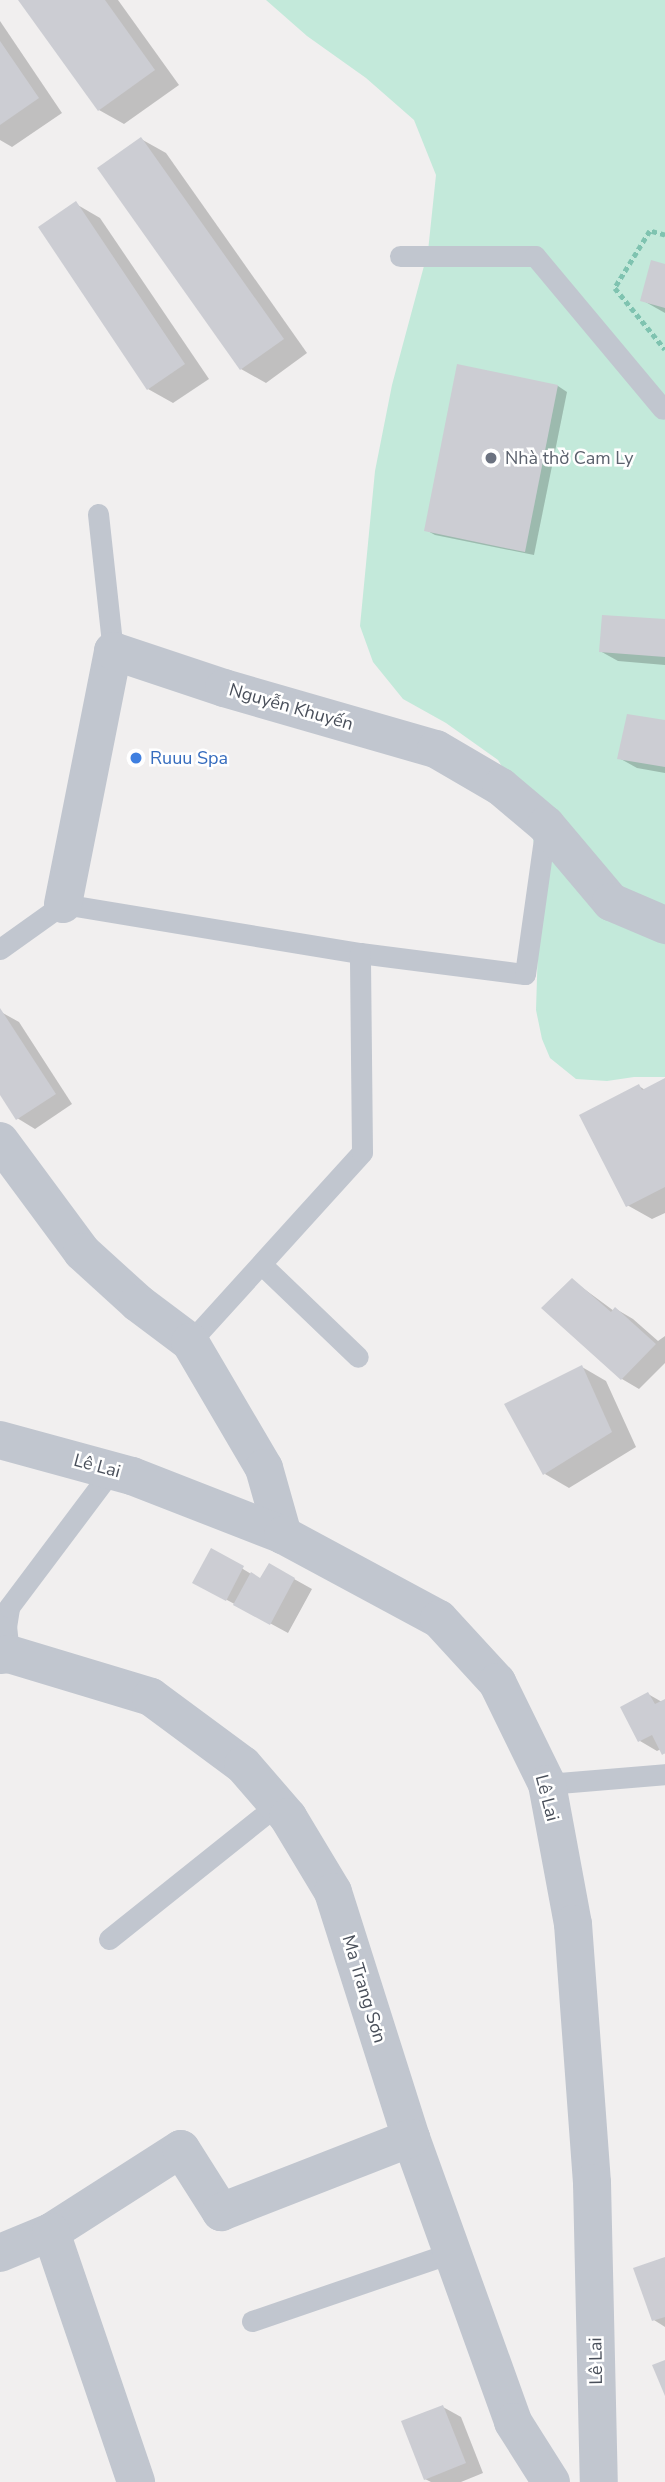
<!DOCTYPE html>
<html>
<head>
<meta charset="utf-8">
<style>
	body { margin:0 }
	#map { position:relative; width:665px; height:2482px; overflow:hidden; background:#f1efef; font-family:"Nunito Sans",sans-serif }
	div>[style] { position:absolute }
	.green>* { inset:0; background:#c3e9da }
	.shadow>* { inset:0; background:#0003 }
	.building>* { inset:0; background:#cccdd3 }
	.path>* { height:4.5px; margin-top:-2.25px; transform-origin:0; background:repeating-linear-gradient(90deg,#7fc3b0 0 5px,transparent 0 8.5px) }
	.lane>* { height:21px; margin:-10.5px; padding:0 10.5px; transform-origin:10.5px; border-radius:10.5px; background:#c1c6cf }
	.street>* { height:38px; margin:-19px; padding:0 19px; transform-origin:19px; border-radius:19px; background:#c1c6cf }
	.dots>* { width:19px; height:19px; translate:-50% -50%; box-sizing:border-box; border:4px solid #fff; border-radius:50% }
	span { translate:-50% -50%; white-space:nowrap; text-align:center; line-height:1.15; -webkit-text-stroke:5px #fff; paint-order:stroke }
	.worship-label { font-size:18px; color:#5b616d }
	.left { translate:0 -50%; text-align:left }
	.street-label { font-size:18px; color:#494f5a }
	.shop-label { font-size:18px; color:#366cbe }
</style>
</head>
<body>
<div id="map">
	<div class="green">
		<div style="clip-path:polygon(266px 0,665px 0,665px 1077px,634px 1077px,607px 1081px,576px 1079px,550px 1058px,542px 1039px,536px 1010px,540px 880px,528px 809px,498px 760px,446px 723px,403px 699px,373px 662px,360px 626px,375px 471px,392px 385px,428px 251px,436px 175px,414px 120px,366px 78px,307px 36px)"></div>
	</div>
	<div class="shadow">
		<div style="clip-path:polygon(20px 0,118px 0,179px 85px,124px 124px,99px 110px)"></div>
		<div style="clip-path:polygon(0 21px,62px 113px,12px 147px,0 140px)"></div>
		<div style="clip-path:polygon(141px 139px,166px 153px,307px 353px,266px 383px,241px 369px)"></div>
		<div style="clip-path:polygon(76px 204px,100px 218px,209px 379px,173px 403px,148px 389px,40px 227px)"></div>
		<div style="clip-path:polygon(665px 266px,665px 313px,642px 300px)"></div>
		<div style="clip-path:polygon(458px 366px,558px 386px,567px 392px,534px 555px,435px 535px,426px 530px)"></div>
		<div style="clip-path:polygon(665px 621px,665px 665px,618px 661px,600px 651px)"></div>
		<div style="clip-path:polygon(665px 722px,665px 773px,637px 768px,619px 758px)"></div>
		<div style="clip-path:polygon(1px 1012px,19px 1022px,72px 1104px,35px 1129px,17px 1118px,0 1092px)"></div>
		<div style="clip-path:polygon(665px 1080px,665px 1213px,652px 1219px,627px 1205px,639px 1086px,645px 1090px)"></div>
		<div style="clip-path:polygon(572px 1280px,614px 1311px,616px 1309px,633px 1319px,658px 1341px,665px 1336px,665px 1363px,639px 1389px,622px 1379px)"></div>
		<div style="clip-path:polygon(582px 1367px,606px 1381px,636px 1447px,569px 1488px,545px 1474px)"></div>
		<div style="clip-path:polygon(212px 1550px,261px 1580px,269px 1565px,312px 1589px,288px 1633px,194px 1582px)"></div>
		<div style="clip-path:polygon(648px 1694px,662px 1702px,665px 1701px,665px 1754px,661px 1749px,657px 1751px,640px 1741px)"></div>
		<div style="clip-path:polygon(665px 2259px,665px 2327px,654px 2320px)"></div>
		<div style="clip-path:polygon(443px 2407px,461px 2417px,483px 2473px,461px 2482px,431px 2482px,425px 2479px)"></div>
	</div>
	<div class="building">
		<div style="clip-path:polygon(18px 0,105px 0,155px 70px,98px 111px)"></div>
		<div style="clip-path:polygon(0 41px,39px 98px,0 125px)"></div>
		<div style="clip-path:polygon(141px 137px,284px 339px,240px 370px,97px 168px)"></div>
		<div style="clip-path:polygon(76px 201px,185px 364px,147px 390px,38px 227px)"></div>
		<div style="clip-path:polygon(651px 260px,665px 264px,665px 308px,640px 301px)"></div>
		<div style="clip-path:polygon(457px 364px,558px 385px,525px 552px,424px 531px)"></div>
		<div style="clip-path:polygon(602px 615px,665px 619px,665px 657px,599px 652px)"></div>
		<div style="clip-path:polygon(627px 714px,665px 720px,665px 767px,617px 759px)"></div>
		<div style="clip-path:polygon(0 1008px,56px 1094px,16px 1120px,0 1095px)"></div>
		<div style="clip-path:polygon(665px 1078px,665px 1187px,626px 1207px,579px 1115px,639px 1084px,642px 1090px)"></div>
		<div style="clip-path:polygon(572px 1278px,611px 1312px,615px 1307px,656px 1344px,621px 1380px,541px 1308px)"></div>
		<div style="clip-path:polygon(582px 1365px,612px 1432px,543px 1475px,504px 1404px)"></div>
		<div style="clip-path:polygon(211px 1548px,244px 1566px,226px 1601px,192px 1583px)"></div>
		<div style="clip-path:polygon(269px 1563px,295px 1578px,270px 1625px,233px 1605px,251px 1572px,260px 1578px)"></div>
		<div style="clip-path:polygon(648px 1692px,655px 1704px,665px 1699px,665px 1753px,662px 1755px,652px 1735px,638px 1742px,620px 1707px)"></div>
		<div style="clip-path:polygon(665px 2257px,665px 2317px,652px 2321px,633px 2268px)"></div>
		<div style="clip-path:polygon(665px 2360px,665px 2396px,652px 2365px)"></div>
		<div style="clip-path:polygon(443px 2405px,466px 2463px,424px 2480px,401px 2421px)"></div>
	</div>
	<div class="path">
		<div style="left:665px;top:235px;width:16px;rotate:-165deg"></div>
		<div style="left:650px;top:231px;width:67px;rotate:121.6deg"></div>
		<div style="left:615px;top:288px;width:79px;rotate:50.7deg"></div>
	</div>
	<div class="lane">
		<div style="left:400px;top:256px;width:135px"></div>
		<div style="left:535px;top:256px;width:199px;rotate:50.1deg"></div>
		<div style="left:98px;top:514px;width:138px;rotate:83.8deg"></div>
		<div style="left:0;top:949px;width:77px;rotate:-35.5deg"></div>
		<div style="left:63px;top:904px;width:301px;rotate:9.4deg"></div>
		<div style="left:360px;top:953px;width:166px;rotate:7.3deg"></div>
		<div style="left:525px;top:974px;width:150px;rotate:-82deg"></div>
		<div style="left:261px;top:1264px;width:134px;rotate:43.8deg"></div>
		<div style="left:190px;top:1342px;width:256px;rotate:-47.8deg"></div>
		<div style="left:362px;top:1152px;width:199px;rotate:-90.6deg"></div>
		<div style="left:9px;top:1654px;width:27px;rotate:-96deg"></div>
		<div style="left:6px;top:1627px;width:20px;rotate:-81deg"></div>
		<div style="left:9px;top:1607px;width:171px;rotate:-53.1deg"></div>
		<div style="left:547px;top:1784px;width:118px;rotate:-4.8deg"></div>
		<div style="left:109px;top:1939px;width:215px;rotate:-38.6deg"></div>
		<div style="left:252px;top:2321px;width:210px;rotate:-18.9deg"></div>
	</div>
	<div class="street">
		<div style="left:63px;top:904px;width:258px;rotate:-78.8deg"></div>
		<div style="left:113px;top:651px;width:117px;rotate:18.4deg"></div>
		<div style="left:224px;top:688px;width:221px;rotate:16.1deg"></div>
		<div style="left:436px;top:749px;width:75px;rotate:30.3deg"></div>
		<div style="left:501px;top:787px;width:59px;rotate:40.2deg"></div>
		<div style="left:546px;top:825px;width:101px;rotate:49.8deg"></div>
		<div style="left:611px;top:902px;width:59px;rotate:23.1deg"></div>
		<div style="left:0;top:1141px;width:138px;rotate:53.5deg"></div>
		<div style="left:82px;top:1252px;width:76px;rotate:42.3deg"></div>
		<div style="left:138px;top:1303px;width:65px;rotate:36.9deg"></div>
		<div style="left:190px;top:1342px;width:146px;rotate:59.6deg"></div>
		<div style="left:264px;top:1468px;width:70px;rotate:74.2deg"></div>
		<div style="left:0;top:1440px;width:137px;rotate:15.3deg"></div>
		<div style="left:132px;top:1476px;width:162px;rotate:21.3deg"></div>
		<div style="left:283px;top:1535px;width:177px;rotate:28.3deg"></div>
		<div style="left:439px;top:1619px;width:86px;rotate:47.4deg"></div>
		<div style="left:497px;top:1682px;width:114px;rotate:63.9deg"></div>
		<div style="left:547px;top:1784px;width:142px;rotate:79.5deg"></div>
		<div style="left:573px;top:1924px;width:260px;rotate:85.8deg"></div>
		<div style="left:592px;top:2183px;width:299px;rotate:88.7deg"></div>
		<div style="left:0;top:1655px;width:9px;rotate:-6deg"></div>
		<div style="left:9px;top:1654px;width:148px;rotate:16.8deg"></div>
		<div style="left:151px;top:1697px;width:114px;rotate:36.5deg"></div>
		<div style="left:243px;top:1765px;width:69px;rotate:49.1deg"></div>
		<div style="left:288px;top:1817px;width:87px;rotate:59deg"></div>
		<div style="left:333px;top:1892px;width:258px;rotate:72.4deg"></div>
		<div style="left:411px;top:2138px;width:302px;rotate:70.2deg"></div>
		<div style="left:513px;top:2422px;width:71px;rotate:57.7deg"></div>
		<div style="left:51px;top:2232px;width:154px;rotate:-32.6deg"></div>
		<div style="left:181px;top:2149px;width:75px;rotate:57.6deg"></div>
		<div style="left:221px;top:2212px;width:204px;rotate:-21.3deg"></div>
		<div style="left:0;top:2253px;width:55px;rotate:-22.4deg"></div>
		<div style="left:51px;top:2232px;width:264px;rotate:71.2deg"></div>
	</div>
	<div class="dots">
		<div style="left:491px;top:458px;background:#6b7280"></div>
		<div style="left:136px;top:758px;background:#3f7fe0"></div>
	</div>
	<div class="worship-label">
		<span class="left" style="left:505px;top:458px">Nhà thờ Cam Ly</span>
	</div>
	<div class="street-label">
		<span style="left:291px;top:707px;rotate:16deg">Nguyễn Khuyến</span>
		<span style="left:97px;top:1466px;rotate:15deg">Lê Lai</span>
		<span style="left:547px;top:1798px;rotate:75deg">Lê Lai</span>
		<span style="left:364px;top:1989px;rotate:73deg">Ma Trang Sơn</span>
		<span style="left:596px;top:2361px;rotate:-91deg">Lê Lai</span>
	</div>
	<div class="shop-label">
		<span class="left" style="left:150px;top:758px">Ruuu Spa</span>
	</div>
</div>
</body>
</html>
